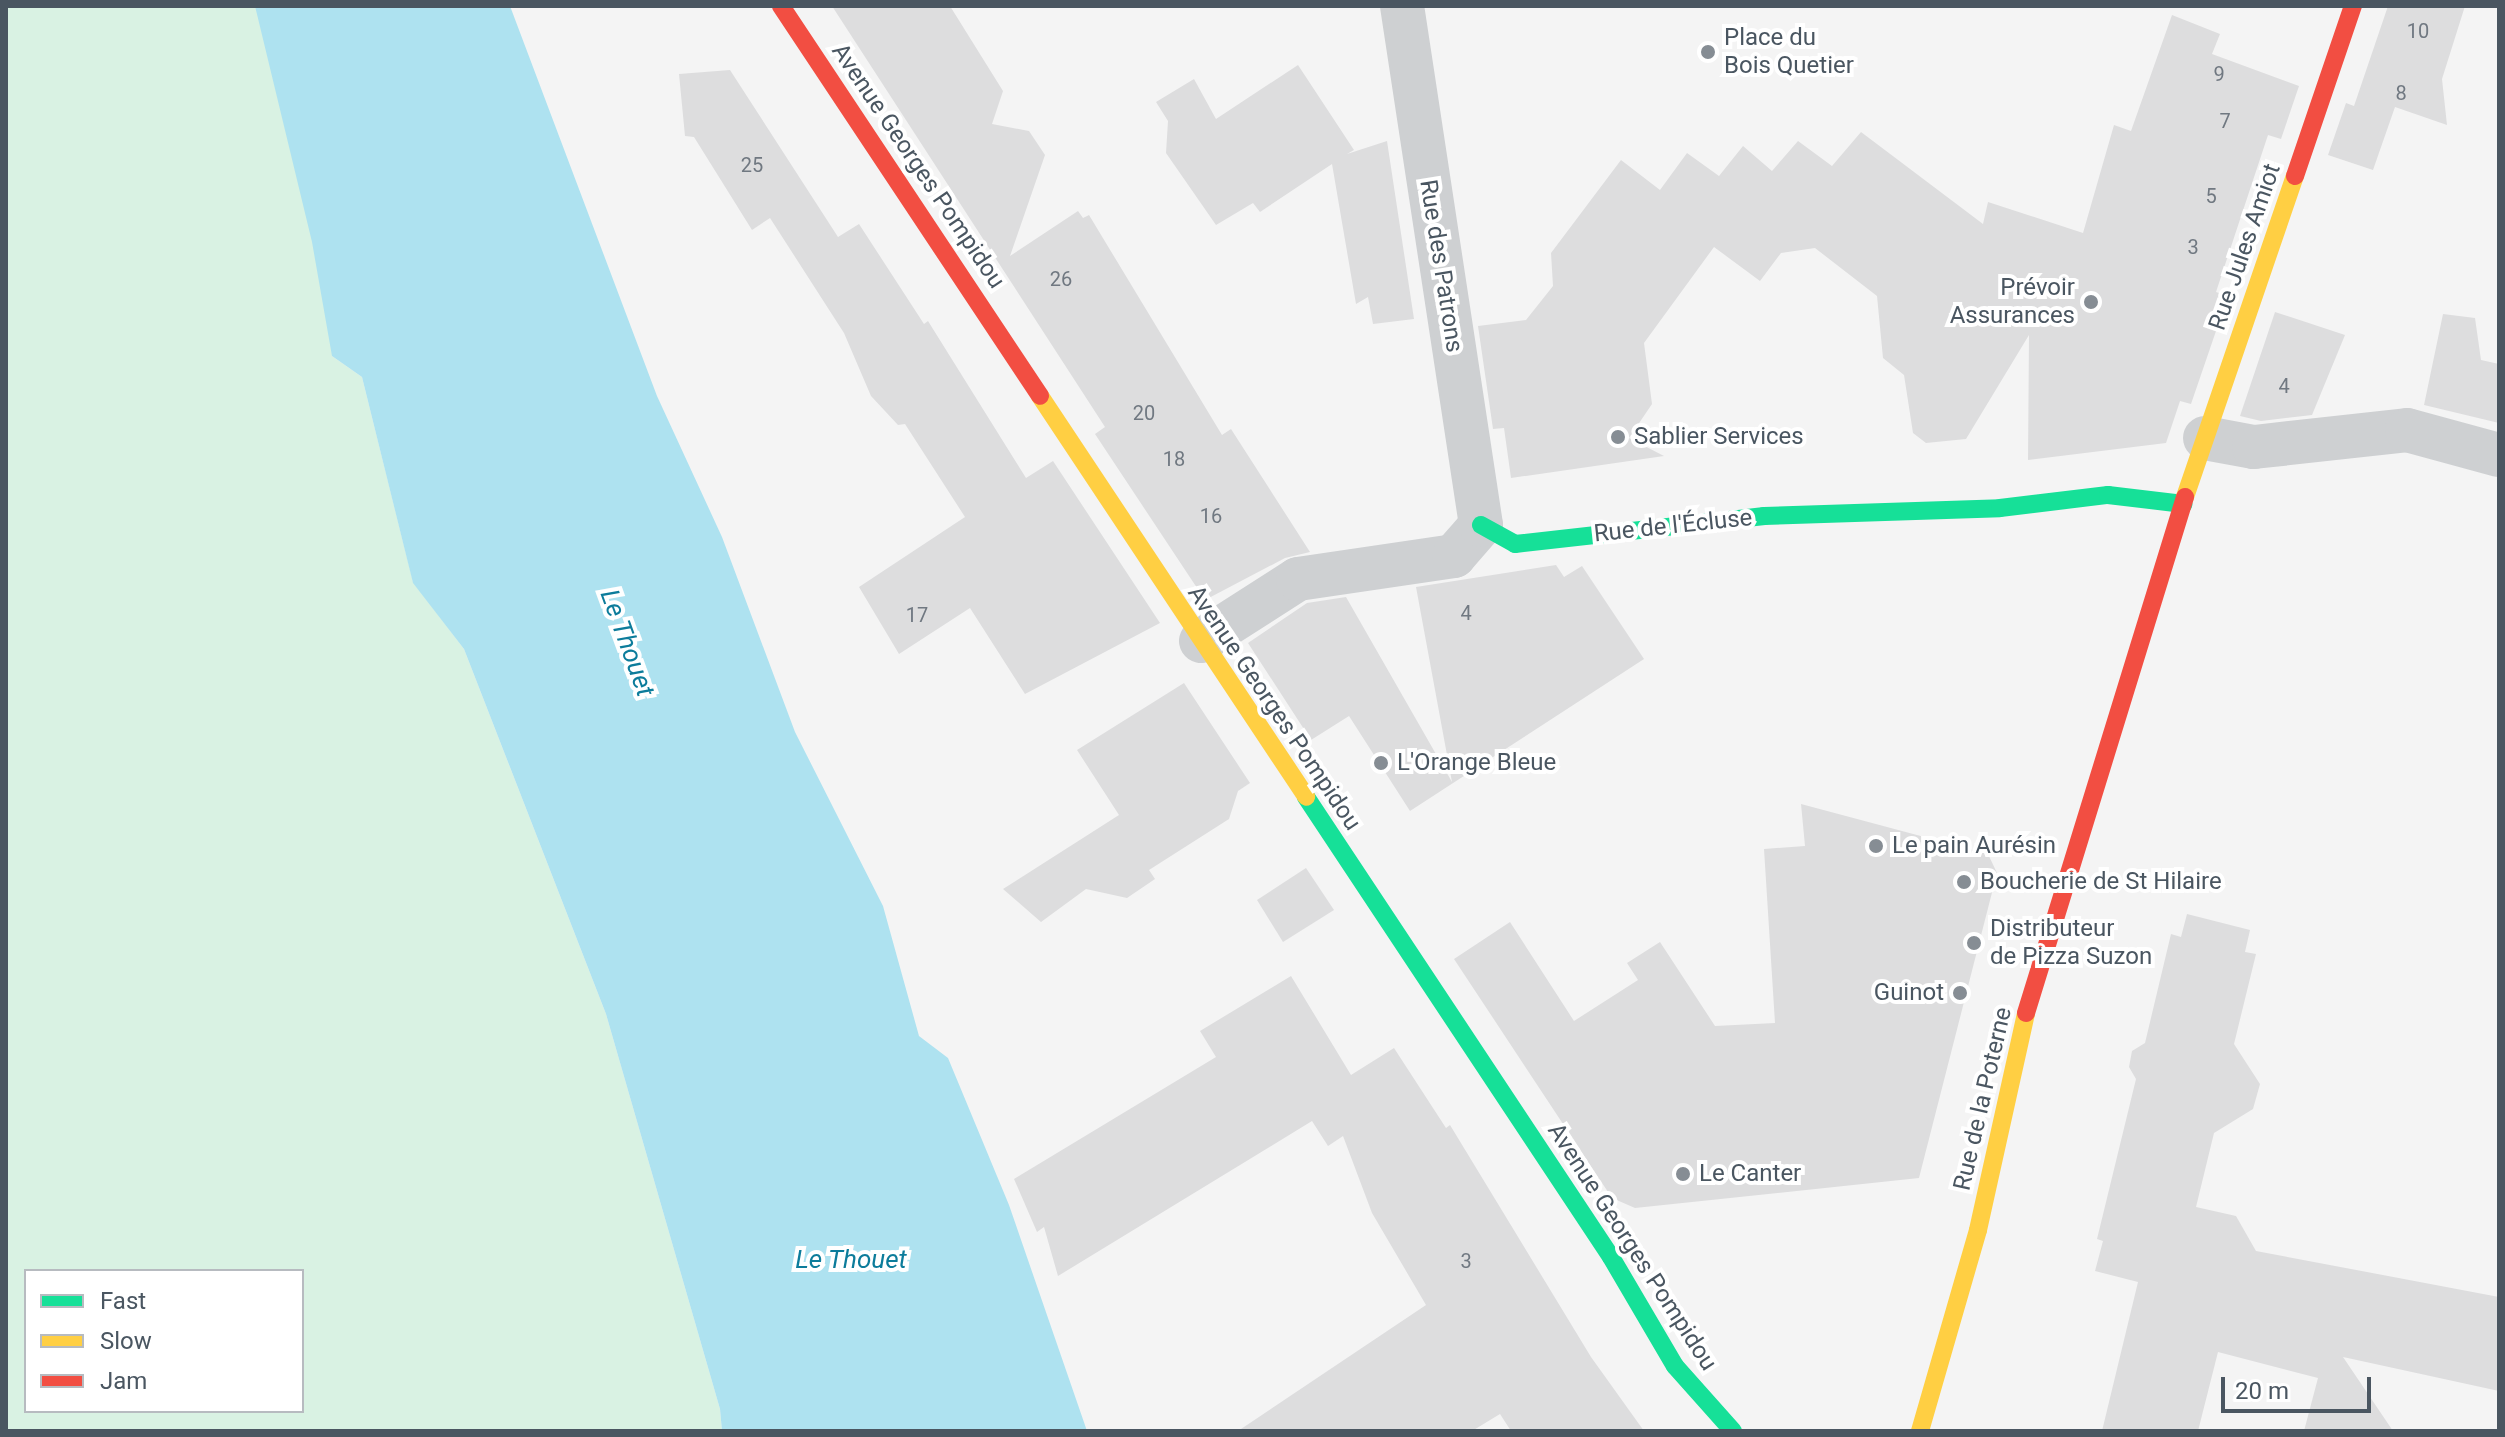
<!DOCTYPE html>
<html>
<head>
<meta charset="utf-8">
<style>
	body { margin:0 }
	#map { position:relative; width:2505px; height:1437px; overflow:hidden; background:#f4f4f4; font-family:Roboto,sans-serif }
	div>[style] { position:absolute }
	.green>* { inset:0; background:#d9f2e3 }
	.water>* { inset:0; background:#aee2f0 }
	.building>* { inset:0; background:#ddddde }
	.street>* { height:44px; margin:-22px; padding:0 22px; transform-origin:22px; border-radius:22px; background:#ced0d2 }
	.fast>* { height:18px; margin:-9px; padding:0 9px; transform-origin:9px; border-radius:9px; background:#16e098 }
	.slow>* { height:18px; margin:-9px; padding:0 9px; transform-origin:9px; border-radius:9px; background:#ffcf43 }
	.jam>* { height:18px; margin:-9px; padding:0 9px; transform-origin:9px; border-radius:9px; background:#f24e42 }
	.dots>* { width:22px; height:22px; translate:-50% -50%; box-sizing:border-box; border:4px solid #fff; border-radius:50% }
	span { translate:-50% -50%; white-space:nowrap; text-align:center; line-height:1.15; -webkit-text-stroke:8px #fff; paint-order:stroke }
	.number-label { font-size:20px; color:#707881 }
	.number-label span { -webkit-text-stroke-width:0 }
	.poi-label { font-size:24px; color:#4a5661 }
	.left { translate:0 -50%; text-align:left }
	.right { translate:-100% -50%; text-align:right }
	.street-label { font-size:24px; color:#4a5661 }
	.water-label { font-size:26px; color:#0c7c9b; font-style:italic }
	.frame { position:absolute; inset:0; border:8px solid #4a5661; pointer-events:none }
	.legend { position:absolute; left:24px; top:1269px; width:280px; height:144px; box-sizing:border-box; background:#fff; border:2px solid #b7bbc0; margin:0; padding:10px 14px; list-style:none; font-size:24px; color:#4a5661 }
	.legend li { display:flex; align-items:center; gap:16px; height:40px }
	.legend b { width:40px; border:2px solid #b7bbc0 }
	.scale { position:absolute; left:2221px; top:1377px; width:150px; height:36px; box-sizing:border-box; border:4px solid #4a5661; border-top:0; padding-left:10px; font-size:24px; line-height:28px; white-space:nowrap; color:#4a5661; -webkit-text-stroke:6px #fff; paint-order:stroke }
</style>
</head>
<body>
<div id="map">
	<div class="green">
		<div style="clip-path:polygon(evenodd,6px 6px,393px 6px,332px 356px,362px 377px,413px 582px,464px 649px,606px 1014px,720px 1409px,722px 1431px,6px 1431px,6px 6px,26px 1271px,302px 1271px,302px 1411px,26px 1411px,26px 1271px)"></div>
	</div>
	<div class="water">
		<div style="clip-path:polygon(255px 6px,510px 6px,657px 396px,722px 537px,795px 732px,883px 906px,919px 1036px,948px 1058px,1009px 1205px,1087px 1431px,722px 1431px,720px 1409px,606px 1014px,464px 649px,413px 583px,362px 377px,332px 356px,312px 242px)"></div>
	</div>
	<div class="building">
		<div style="clip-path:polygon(832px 6px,950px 6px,1003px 91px,992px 124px,1029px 131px,1045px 155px,1010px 256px,1078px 211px,1083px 218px,1089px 215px,1222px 435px,1231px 429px,1310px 552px,1285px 558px,1205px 600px,1095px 434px,1105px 427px)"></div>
		<div style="clip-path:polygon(2388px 6px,2465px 6px,2442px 79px,2447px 125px,2395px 107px,2373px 170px,2328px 155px,2346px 103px,2354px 106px)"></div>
		<div style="clip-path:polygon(2172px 15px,2220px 34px,2212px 54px,2299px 86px,2281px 139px,2268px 135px,2216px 292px,2228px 296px,2191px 404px,2180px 401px,2166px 443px,2028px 460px,2029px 335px,1966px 439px,1926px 443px,1913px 433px,1904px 375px,1883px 358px,1877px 296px,1815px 248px,1781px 253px,1760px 281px,1714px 247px,1644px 343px,1652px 404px,1629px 438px,1664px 456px,1511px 478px,1504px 428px,1493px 429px,1478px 326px,1526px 320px,1553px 286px,1551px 253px,1621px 160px,1660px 190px,1687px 153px,1719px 176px,1743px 146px,1772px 171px,1798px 141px,1832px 166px,1861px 132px,1983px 224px,1988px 202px,2083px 233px,2114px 125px,2131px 131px)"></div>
		<div style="clip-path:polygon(1298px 65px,1354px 150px,1347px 154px,1387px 141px,1414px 319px,1373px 324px,1368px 297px,1356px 304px,1332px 164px,1260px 212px,1253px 203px,1216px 225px,1166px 153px,1168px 121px,1156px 102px,1194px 79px,1216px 119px)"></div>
		<div style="clip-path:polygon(730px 70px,838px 237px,859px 224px,924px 324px,928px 321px,1026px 478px,1053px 461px,1160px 623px,1025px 694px,970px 608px,899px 654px,859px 587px,965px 517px,905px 424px,898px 425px,871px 396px,844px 333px,770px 218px,752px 230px,694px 137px,685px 136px,679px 74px)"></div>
		<div style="clip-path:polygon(2275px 312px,2345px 335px,2312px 415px,2261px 421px,2240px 416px)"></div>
		<div style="clip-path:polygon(2443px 314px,2475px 318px,2481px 360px,2499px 364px,2499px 423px,2424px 405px)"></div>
		<div style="clip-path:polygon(1556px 565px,1564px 577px,1582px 566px,1644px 659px,1410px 811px,1349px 716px,1311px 740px,1248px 643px,1307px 603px,1346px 597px,1452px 782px,1416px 587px)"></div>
		<div style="clip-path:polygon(1184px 683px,1250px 783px,1238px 791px,1229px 819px,1149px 870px,1155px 879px,1127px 898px,1086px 889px,1041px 922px,1003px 889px,1119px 815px,1077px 750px)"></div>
		<div style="clip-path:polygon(1801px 804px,1988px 854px,1997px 873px,1919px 1178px,1635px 1208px,1612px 1198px,1454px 959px,1510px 922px,1574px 1021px,1638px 980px,1627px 963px,1660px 942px,1715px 1026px,1775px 1023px,1764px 849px,1805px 846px)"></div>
		<div style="clip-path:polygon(1306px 868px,1334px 910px,1283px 942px,1257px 900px)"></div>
		<div style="clip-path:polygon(2187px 914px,2250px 930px,2245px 952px,2256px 954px,2234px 1044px,2260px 1084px,2253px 1109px,2214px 1133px,2196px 1207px,2236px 1216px,2256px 1251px,2499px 1297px,2499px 1391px,2343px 1357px,2393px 1431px,2304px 1431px,2318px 1378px,2218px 1352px,2198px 1431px,2102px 1431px,2138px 1282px,2095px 1271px,2103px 1241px,2097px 1239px,2136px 1079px,2129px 1067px,2132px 1051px,2145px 1043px,2171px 934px,2181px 937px)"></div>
		<div style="clip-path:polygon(1291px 976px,1351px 1075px,1394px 1048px,1446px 1128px,1450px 1125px,1591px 1357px,1644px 1431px,1511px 1431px,1500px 1414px,1472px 1431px,1238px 1431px,1426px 1305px,1372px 1213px,1343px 1136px,1328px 1146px,1312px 1121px,1058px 1276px,1044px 1227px,1037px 1232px,1014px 1179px,1216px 1057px,1200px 1031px)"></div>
	</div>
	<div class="street">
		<div style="left:2205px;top:438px;width:50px;rotate:10.4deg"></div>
		<div style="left:2254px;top:447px;width:154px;rotate:-6.3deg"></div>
		<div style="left:2407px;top:430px;width:95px;rotate:15.2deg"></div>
		<div style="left:1201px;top:641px;width:115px;rotate:-32.6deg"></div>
		<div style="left:1298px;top:579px;width:158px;rotate:-8.4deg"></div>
		<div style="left:1454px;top:556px;width:41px;rotate:-48.9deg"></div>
		<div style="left:1481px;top:525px;width:525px;rotate:-98.65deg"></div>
	</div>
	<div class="fast">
		<div style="left:1481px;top:525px;width:39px;rotate:29deg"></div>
		<div style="left:1515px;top:544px;width:251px;rotate:-6.4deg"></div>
		<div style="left:1764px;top:516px;width:236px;rotate:-1.9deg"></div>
		<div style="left:2000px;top:508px;width:109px;rotate:-6.9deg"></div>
		<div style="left:2108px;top:495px;width:76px;rotate:6.8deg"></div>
		<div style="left:1306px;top:797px;width:552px;rotate:56.45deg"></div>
		<div style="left:1611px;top:1257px;width:126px;rotate:59.6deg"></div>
		<div style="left:1675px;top:1366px;width:87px;rotate:48.3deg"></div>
	</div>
	<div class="slow">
		<div style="left:1040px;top:396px;width:481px;rotate:56.4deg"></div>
		<div style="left:2185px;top:497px;width:339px;rotate:-71.1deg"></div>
		<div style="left:1920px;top:1431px;width:209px;rotate:-73.9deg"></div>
		<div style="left:1978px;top:1230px;width:222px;rotate:-77.5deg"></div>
	</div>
	<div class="jam">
		<div style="left:781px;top:6px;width:468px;rotate:56.4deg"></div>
		<div style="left:2295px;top:176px;width:180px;rotate:-71.2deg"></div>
		<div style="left:2026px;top:1013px;width:540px;rotate:-72.87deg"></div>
	</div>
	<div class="dots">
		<div style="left:1708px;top:52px;background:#868d94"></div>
		<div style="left:2091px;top:302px;background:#868d94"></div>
		<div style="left:1618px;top:437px;background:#868d94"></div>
		<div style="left:1381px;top:763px;background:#868d94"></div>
		<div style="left:1876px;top:846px;background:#868d94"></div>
		<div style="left:1964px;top:882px;background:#868d94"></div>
		<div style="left:1974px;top:943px;background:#868d94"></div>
		<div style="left:1960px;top:993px;background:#868d94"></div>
		<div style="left:1683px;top:1174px;background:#868d94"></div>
	</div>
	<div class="number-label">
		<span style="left:2418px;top:31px">10</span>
		<span style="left:2219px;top:74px">9</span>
		<span style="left:2401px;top:93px">8</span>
		<span style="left:2225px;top:121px">7</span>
		<span style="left:752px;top:165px">25</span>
		<span style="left:2211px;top:196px">5</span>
		<span style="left:2193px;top:247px">3</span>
		<span style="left:1061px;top:279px">26</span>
		<span style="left:2284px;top:386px">4</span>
		<span style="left:1144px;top:413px">20</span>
		<span style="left:1174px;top:459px">18</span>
		<span style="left:1211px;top:516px">16</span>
		<span style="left:1466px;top:613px">4</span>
		<span style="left:917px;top:615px">17</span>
		<span style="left:1466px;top:1261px">3</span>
	</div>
	<div class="poi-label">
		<span class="left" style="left:1724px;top:52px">Place du<br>Bois Quetier</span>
		<span class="right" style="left:2075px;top:302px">Prévoir<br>Assurances</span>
		<span class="left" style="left:1634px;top:437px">Sablier Services</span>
		<span class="left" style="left:1397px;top:763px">L'Orange Bleue</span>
		<span class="left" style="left:1892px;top:846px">Le pain Aurésin</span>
		<span class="left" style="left:1980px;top:882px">Boucherie de St Hilaire</span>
		<span class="left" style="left:1990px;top:943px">Distributeur<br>de Pizza Suzon</span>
		<span class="right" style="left:1944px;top:993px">Guinot</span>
		<span class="left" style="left:1699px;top:1174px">Le Canter</span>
	</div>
	<div class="street-label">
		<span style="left:918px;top:166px;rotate:56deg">Avenue Georges Pompidou</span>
		<span style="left:2245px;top:247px;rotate:-71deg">Rue Jules Amiot</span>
		<span style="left:1441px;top:266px;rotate:81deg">Rue des Patrons</span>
		<span style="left:1673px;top:526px;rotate:-6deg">Rue de l'Écluse</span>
		<span style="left:1274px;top:708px;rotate:56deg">Avenue Georges Pompidou</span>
		<span style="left:1983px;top:1099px;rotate:-77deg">Rue de la Poterne</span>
		<span style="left:1632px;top:1247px;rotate:57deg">Avenue Georges Pompidou</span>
	</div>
	<div class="water-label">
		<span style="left:627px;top:643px;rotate:70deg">Le Thouet</span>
		<span style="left:851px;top:1260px">Le Thouet</span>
	</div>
	<div class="frame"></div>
	<ul class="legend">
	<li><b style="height:10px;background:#16e098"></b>Fast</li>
	<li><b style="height:10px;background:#ffcf43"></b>Slow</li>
	<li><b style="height:10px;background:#f24e42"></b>Jam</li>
	</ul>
	<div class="scale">20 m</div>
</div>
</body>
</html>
